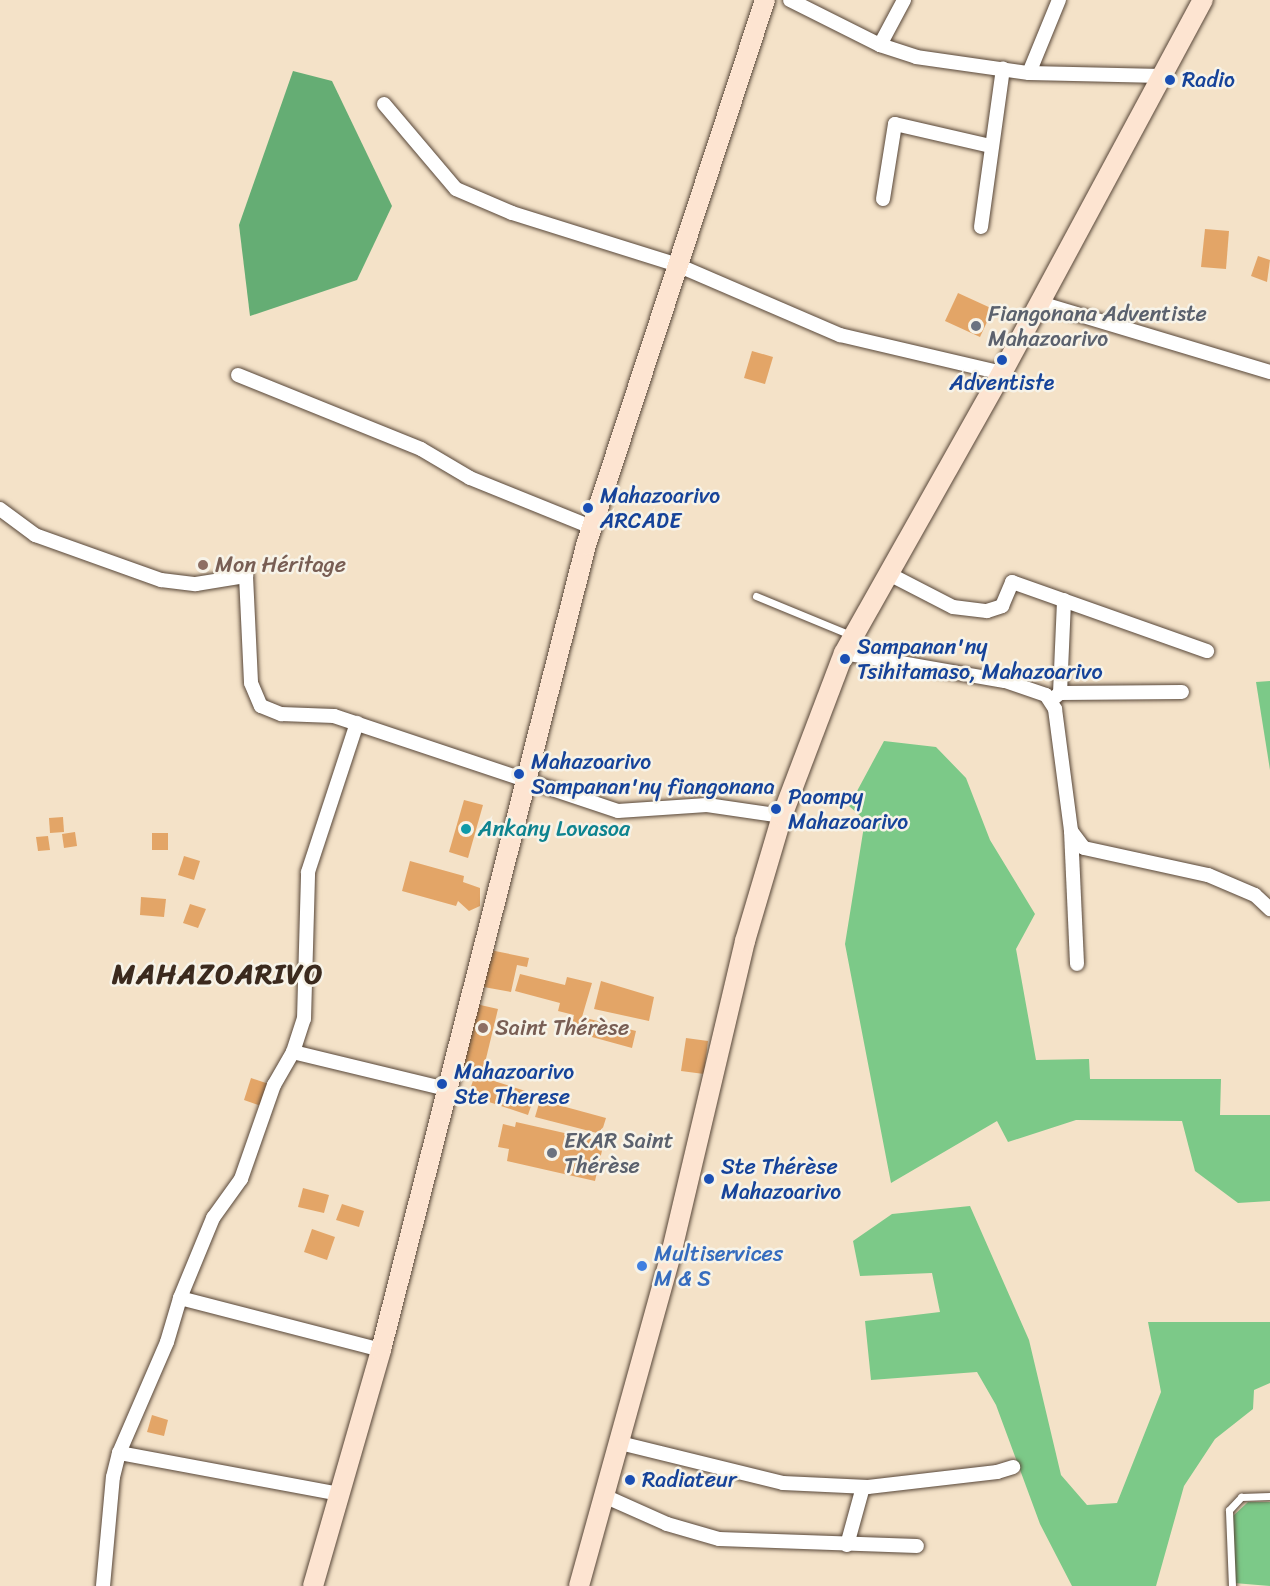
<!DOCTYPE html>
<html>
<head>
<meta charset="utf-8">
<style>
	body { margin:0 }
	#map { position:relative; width:1270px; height:1586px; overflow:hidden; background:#f4e2c8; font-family:Sriracha,sans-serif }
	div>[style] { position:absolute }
	.green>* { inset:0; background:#7cc988 }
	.forest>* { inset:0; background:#65ad74 }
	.building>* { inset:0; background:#e3a567 }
	.roads { filter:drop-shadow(0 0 2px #574638) drop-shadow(0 0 2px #574638) }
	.lane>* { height:7px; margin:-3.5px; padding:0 3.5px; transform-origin:3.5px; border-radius:3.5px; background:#fff }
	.street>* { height:14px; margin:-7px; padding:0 7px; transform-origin:7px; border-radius:7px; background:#fff }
	.secondary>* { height:20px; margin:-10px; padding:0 10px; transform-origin:10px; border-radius:10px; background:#fde4d1 }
	.dots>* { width:16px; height:16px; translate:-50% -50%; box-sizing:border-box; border:3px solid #f7f3e8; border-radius:50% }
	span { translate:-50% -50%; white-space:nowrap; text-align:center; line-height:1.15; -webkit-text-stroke:5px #f7f3e8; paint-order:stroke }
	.transit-label { font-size:22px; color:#164399 }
	.left { translate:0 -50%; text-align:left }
	.worship-label { font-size:22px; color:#5b616d }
	.education-label { font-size:22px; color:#785e54 }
	.culture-label { font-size:22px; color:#0d838f }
	.shop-label { font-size:22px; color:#366cbe }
	.district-label { font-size:28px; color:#3b2a1e; font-weight:700; letter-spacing:1.5px }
</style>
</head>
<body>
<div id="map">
	<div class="green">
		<div style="clip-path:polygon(1270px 681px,1270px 770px,1256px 682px)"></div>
		<div style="clip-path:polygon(884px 741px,936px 747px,966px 778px,990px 840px,1035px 914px,1016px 949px,1036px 1060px,1089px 1059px,1090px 1079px,1221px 1079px,1220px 1115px,1270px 1115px,1270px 1201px,1238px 1203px,1195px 1171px,1182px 1121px,1076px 1120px,1008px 1142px,997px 1121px,891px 1183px,845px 944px,865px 820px,849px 806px)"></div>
		<div style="clip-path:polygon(970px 1206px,1029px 1340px,1061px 1475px,1087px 1505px,1117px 1503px,1161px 1392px,1148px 1322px,1270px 1322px,1270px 1383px,1254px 1390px,1253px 1409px,1215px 1439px,1184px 1486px,1156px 1586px,1072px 1586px,1040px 1524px,996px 1405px,977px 1372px,871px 1380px,865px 1321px,940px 1312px,932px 1273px,860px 1276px,853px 1241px,892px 1214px)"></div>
		<div style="clip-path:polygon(1248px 1502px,1270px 1502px,1270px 1586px,1234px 1583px,1233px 1516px)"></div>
	</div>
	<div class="forest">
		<div style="clip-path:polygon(293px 71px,332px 81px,392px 206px,357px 280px,250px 316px,239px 225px)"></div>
	</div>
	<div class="building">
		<div style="clip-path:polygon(1205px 229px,1229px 231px,1226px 269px,1201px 267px)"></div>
		<div style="clip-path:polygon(1258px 256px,1270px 260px,1267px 282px,1251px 276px)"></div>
		<div style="clip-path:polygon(958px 293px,993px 309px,980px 337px,945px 321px)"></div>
		<div style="clip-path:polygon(752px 351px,773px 357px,765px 384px,744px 378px)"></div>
		<div style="clip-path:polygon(464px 800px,483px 805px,468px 858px,449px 852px)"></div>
		<div style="clip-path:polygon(63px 817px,64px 832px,50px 833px,49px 818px)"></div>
		<div style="clip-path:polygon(75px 832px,77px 846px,64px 848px,62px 834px)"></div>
		<div style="clip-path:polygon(152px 833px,168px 833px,168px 850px,152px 850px)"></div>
		<div style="clip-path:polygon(48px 836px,50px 850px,38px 851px,36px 837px)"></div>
		<div style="clip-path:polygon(184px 856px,200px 861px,194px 880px,178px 875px)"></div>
		<div style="clip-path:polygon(410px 861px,464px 876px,463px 882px,480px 888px,480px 906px,469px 911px,458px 901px,456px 906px,402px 891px)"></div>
		<div style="clip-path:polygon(141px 897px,166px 899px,164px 917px,140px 915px)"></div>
		<div style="clip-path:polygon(190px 904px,206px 909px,198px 928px,183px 923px)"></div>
		<div style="clip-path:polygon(485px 949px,529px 958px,527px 967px,517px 965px,511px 992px,478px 986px)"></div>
		<div style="clip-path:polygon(520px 974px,565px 985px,567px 977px,592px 983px,582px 1017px,636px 1031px,632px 1048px,570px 1031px,574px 1015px,558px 1011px,560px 1003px,515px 991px)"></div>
		<div style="clip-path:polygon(601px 981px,654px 997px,649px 1021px,594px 1009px)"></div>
		<div style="clip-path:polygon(476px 1004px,498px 1009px,483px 1071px,461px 1066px)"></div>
		<div style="clip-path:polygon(686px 1038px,708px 1041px,704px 1074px,681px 1071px)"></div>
		<div style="clip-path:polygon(475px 1075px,535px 1094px,528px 1115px,468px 1095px)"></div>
		<div style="clip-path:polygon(251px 1078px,269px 1084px,261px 1106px,244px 1100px)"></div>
		<div style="clip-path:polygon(540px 1100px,606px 1118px,601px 1134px,535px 1117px)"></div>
		<div style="clip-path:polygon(516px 1122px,604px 1142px,595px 1181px,507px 1161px,509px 1149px,498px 1147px,503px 1124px,515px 1127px)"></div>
		<div style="clip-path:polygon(303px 1188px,329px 1195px,324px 1213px,298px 1207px)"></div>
		<div style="clip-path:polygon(342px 1204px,364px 1211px,359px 1227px,336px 1220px)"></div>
		<div style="clip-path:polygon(312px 1229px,335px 1237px,327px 1260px,304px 1252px)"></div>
		<div style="clip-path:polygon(152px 1415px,168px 1420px,164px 1436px,147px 1432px)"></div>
	</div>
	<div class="roads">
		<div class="lane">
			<div style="left:756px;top:596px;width:105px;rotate:22.4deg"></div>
			<div style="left:1232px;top:1586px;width:76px;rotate:-92.3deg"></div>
			<div style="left:1229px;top:1510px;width:18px;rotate:-47deg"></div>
			<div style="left:1241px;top:1497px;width:29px;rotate:-2deg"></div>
		</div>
		<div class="street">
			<div style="left:790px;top:0;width:101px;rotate:26.6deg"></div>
			<div style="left:880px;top:45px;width:38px;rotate:18deg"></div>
			<div style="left:916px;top:57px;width:114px;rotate:8.1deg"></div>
			<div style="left:1029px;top:73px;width:133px;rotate:1.3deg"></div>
			<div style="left:880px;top:45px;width:51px;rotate:-61.9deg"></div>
			<div style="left:1029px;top:73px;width:79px;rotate:-67.7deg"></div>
			<div style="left:384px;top:104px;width:111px;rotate:49.7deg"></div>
			<div style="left:456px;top:189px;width:61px;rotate:23.2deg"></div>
			<div style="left:512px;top:213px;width:171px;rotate:17.4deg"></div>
			<div style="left:675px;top:264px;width:180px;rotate:23.3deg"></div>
			<div style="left:840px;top:335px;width:166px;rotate:13.2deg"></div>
			<div style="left:883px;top:199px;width:76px;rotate:-80.9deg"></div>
			<div style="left:895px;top:124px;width:98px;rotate:13deg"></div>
			<div style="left:981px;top:227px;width:160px;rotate:-82.1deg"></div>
			<div style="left:1040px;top:303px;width:240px;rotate:16.7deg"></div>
			<div style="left:238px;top:375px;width:197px;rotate:22deg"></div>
			<div style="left:421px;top:449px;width:57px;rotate:30.6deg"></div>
			<div style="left:470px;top:478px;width:131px;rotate:22deg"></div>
			<div style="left:0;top:509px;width:44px;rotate:36.6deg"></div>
			<div style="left:35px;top:535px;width:134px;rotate:19.7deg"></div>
			<div style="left:161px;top:580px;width:35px;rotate:7deg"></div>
			<div style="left:196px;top:584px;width:51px;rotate:-9.1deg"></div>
			<div style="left:246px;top:576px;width:107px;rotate:87.3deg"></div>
			<div style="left:251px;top:683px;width:25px;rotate:67deg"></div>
			<div style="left:261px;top:706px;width:22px;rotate:22deg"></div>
			<div style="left:281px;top:714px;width:53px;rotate:2.2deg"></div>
			<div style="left:334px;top:716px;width:299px;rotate:18.5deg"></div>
			<div style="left:618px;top:811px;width:89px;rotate:-3.9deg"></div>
			<div style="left:707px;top:805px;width:76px;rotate:8.3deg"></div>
			<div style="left:889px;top:574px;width:72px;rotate:27.3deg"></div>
			<div style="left:953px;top:607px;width:34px;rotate:7deg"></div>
			<div style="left:987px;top:611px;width:16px;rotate:-18deg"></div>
			<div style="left:1002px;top:606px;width:26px;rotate:-67deg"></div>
			<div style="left:1012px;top:582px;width:207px;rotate:19.5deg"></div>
			<div style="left:844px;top:653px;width:163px;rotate:9.9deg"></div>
			<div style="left:1005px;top:681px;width:43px;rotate:18.9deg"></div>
			<div style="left:1046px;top:695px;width:17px;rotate:57deg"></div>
			<div style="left:1055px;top:709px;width:123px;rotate:82.5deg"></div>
			<div style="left:1071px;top:831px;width:21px;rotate:53deg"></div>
			<div style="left:1084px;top:848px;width:127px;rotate:12.3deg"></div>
			<div style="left:1208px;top:875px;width:51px;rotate:23.1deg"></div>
			<div style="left:1255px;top:895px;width:21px;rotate:43deg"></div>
			<div style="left:1060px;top:693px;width:122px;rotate:-0.5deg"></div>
			<div style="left:1054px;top:698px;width:8px;rotate:-40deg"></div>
			<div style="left:1060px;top:693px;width:93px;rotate:-87.5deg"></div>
			<div style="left:1071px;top:831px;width:133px;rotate:87.4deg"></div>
			<div style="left:293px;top:1052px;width:35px;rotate:-72deg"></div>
			<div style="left:304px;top:1019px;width:147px;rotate:-88.4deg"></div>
			<div style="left:308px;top:872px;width:157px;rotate:-71.8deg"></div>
			<div style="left:180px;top:1298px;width:208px;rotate:14.5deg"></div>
			<div style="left:620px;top:1443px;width:168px;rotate:13.8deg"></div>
			<div style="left:783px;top:1483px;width:85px;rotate:2.7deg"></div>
			<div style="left:868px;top:1487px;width:130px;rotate:-6.6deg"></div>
			<div style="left:997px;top:1472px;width:17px;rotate:-17deg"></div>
			<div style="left:119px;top:1453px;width:225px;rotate:10.5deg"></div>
			<div style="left:602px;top:1495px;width:71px;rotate:24deg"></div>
			<div style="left:667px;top:1524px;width:54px;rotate:16.1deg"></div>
			<div style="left:719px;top:1539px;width:198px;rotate:2deg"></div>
			<div style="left:847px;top:1545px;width:60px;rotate:-74.6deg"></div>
			<div style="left:103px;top:1586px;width:109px;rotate:-84.8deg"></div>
			<div style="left:113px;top:1477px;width:25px;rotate:-76deg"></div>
			<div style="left:119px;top:1453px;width:121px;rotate:-66.6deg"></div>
			<div style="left:167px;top:1342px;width:46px;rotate:-73.5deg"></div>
			<div style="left:180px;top:1298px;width:87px;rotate:-67.6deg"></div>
			<div style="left:213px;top:1218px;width:48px;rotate:-54.3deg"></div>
			<div style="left:241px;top:1179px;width:100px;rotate:-70.7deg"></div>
			<div style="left:274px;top:1085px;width:38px;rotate:-60deg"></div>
			<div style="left:293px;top:1052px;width:157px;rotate:13.6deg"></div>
		</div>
		<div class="secondary">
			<div style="left:313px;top:1586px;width:246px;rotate:-73.9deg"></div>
			<div style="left:381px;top:1350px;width:831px;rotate:-75.71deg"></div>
			<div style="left:586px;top:545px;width:574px;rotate:-71.82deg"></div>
			<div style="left:579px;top:1586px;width:349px;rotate:-74.5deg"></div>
			<div style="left:672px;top:1250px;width:318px;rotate:-76.7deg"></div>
			<div style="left:745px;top:941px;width:130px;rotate:-73.5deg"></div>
			<div style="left:782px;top:816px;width:174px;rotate:-69.2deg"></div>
			<div style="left:844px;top:653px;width:322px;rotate:-60.6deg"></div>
			<div style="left:1002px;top:373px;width:424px;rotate:-61.7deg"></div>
		</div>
	</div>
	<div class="dots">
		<div style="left:1170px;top:80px;background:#1a4fb4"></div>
		<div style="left:976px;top:326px;background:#6b7280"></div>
		<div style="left:1002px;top:360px;background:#1a4fb4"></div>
		<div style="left:588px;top:508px;background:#1a4fb4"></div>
		<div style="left:203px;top:565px;background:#8d6e63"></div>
		<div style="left:845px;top:659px;background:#1a4fb4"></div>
		<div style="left:519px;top:774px;background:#1a4fb4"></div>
		<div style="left:776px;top:809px;background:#1a4fb4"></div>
		<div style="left:466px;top:829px;background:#0f9aa8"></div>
		<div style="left:483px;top:1028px;background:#8d6e63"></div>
		<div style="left:442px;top:1084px;background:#1a4fb4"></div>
		<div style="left:552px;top:1153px;background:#6b7280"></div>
		<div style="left:709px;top:1179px;background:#1a4fb4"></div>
		<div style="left:642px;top:1266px;background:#3f7fe0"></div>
		<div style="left:630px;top:1480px;background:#1a4fb4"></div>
	</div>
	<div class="transit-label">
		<span class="left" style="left:1182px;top:80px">Radio</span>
		<span style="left:1002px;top:383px">Adventiste</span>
		<span class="left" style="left:600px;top:508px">Mahazoarivo<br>ARCADE</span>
		<span class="left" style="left:857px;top:659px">Sampanan'ny<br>Tsihitamaso, Mahazoarivo</span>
		<span class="left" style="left:531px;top:774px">Mahazoarivo<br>Sampanan'ny fiangonana</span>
		<span class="left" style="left:788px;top:809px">Paompy<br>Mahazoarivo</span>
		<span class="left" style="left:454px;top:1084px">Mahazoarivo<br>Ste Therese</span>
		<span class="left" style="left:721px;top:1179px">Ste Thérèse<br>Mahazoarivo</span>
		<span class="left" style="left:642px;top:1480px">Radiateur</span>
	</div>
	<div class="worship-label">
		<span class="left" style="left:988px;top:326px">Fiangonana Adventiste<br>Mahazoarivo</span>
		<span class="left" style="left:564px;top:1153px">EKAR Saint<br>Thérèse</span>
	</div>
	<div class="education-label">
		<span class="left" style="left:215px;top:565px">Mon Héritage</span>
		<span class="left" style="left:495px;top:1028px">Saint Thérèse</span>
	</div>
	<div class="culture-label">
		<span class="left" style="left:478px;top:829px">Ankany Lovasoa</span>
	</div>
	<div class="shop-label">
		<span class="left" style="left:654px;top:1266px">Multiservices<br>M &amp; S</span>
	</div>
	<div class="district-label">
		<span style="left:218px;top:974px">MAHAZOARIVO</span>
	</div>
</div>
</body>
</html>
